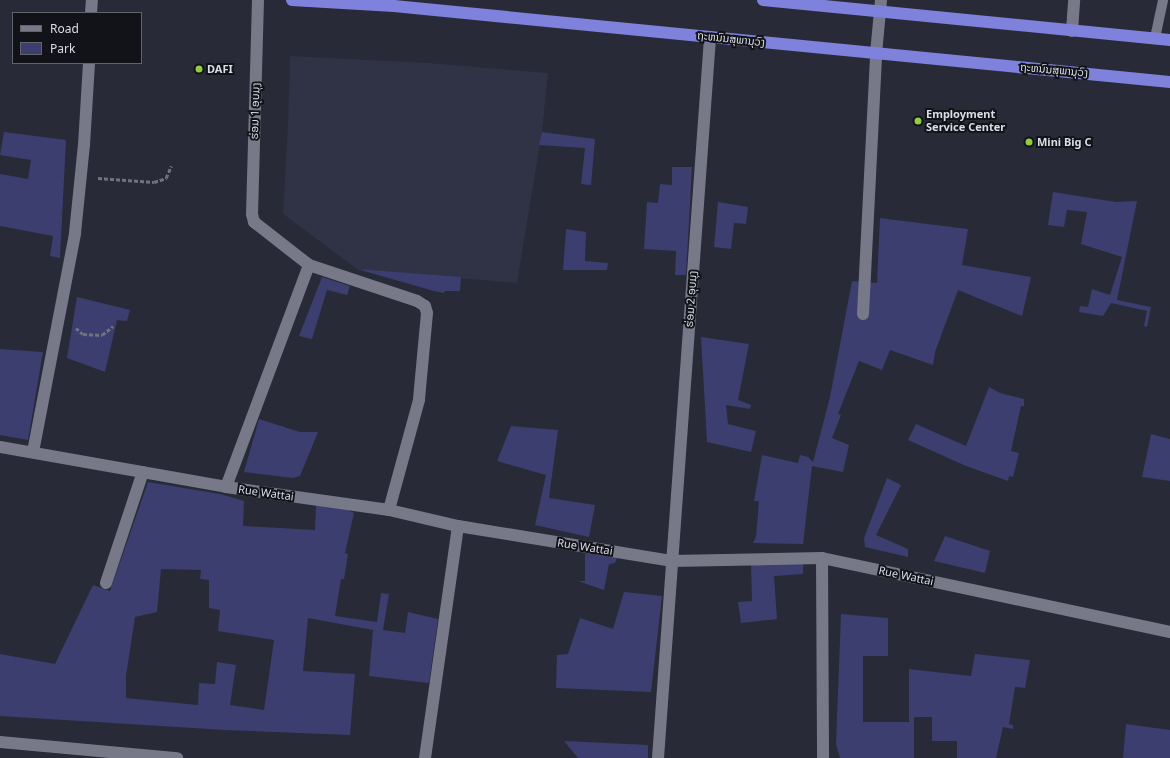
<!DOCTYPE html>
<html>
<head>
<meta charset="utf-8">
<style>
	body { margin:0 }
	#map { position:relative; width:1170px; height:758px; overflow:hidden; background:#282a37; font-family:"Noto Sans","Noto Sans Lao",sans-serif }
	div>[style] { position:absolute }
	.built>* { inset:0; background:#303245 }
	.green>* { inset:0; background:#3b3e6f }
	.path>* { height:2.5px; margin-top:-1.25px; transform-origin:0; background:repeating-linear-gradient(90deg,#70727d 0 4px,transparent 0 6px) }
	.service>* { height:10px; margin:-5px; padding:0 5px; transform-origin:5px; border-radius:5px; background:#777989 }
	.minor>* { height:12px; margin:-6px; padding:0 6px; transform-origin:6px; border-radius:6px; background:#777989 }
	.trunk>* { height:12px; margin:-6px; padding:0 6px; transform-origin:6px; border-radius:6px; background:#7e82dd }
	.dots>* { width:11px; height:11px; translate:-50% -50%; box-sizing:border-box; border:2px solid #121319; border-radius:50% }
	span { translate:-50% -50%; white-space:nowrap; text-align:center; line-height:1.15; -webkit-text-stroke:4px #121319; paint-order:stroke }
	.street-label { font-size:11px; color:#dbdde6 }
	.poi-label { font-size:11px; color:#dbdde6; font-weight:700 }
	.left { translate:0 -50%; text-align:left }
	.legend { position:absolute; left:12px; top:12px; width:130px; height:52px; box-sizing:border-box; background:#121319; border:1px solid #62646b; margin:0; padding:5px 7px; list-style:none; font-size:12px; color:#dbdde6 }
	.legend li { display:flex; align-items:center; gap:8px; height:20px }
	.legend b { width:20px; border:1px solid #62646b }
</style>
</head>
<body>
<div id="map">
	<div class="built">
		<div style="clip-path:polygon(290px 56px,428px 63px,548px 73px,542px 132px,517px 283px,357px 269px,283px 214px,288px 124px)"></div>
	</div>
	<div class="green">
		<div style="clip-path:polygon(4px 132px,66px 140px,60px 258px,50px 256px,53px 236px,0 226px,0 174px,28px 179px,31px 160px,0 155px)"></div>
		<div style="clip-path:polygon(542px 132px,595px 139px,591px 185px,581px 184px,585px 148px,539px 145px)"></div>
		<div style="clip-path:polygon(672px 167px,692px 167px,686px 275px,675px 275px,676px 251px,644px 249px,647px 202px,658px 203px,660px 184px,672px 185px)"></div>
		<div style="clip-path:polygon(1053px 192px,1116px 202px,1137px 201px,1117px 300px,1151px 307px,1147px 327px,1144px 326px,1147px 311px,1111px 303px,1103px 316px,1079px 312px,1080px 306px,1088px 307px,1092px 289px,1110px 295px,1122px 257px,1081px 244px,1087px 212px,1067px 210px,1064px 227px,1048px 225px)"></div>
		<div style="clip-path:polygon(718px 202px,748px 207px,746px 224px,734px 223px,731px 249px,714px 247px)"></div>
		<div style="clip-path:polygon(880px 218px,968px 229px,962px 265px,1031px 277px,1022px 316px,958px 290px,935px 352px,933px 365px,890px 350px,882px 370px,859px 361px,838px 414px,841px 415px,832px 438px,849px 445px,843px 472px,812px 466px,803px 544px,753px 543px,756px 537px,759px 501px,754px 501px,762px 455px,798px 463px,800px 455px,808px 457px,813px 462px,830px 397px,852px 281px,877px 283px)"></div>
		<div style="clip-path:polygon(566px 229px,586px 232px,585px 261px,608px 263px,607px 270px,563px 270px)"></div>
		<div style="clip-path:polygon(357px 269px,461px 277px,460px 291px,445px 291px,444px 293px,434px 291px)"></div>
		<div style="clip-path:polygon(322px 277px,350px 286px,347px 295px,327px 290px,312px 339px,299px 336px)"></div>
		<div style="clip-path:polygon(77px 297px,130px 310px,127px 321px,117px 320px,105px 372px,67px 358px)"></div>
		<div style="clip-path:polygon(701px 337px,749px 344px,738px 400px,751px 405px,750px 409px,726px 405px,728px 424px,756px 431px,751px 452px,707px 442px)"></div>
		<div style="clip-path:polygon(0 349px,43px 352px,28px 440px,0 435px)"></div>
		<div style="clip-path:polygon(989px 387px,1000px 393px,1024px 399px,1024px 406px,1021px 406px,1011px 451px,1019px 453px,1013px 477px,1009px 476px,1008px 481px,966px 466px,908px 440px,916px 424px,966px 446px)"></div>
		<div style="clip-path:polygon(259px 419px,300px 432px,318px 432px,300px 476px,293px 478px,244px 472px)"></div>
		<div style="clip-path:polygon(511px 426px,558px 430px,549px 498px,595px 505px,589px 537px,535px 525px,546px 475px,497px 461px)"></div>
		<div style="clip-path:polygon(1151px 434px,1170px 439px,1170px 481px,1142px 477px)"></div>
		<div style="clip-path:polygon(887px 478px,901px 485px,876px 535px,908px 549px,908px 557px,865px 547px,864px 538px)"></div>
		<div style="clip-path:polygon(evenodd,148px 482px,220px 494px,244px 501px,243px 526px,315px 530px,316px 505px,343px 508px,354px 513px,345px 553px,348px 554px,344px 579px,341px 579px,335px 616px,377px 622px,381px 593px,389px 594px,383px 630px,405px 633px,408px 612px,438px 619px,429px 683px,369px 676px,373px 630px,308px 618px,303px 671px,355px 674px,350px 735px,225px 730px,0 716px,0 654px,55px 664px,93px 585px,110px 591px,148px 482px,161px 569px,201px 570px,200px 579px,209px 580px,209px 608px,220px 610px,218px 631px,274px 640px,264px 710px,230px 705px,236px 665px,217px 662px,215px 684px,199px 683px,198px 705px,126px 698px,126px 676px,135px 617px,157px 612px,161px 569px)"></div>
		<div style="clip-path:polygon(945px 536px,990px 551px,985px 573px,934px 561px)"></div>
		<div style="clip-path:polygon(585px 553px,617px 558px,615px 563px,609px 564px,604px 590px,578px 581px,585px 581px)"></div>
		<div style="clip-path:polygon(803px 562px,803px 574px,774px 576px,777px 619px,741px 623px,738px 602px,752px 601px,751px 565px)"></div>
		<div style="clip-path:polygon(624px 592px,662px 596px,651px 692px,556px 688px,557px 655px,568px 654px,580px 618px,613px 629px)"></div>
		<div style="clip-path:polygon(841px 614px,888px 618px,888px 656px,863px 656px,863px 722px,909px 722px,909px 669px,971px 676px,975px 654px,1030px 660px,1025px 688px,1015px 687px,1009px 724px,1013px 725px,1013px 729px,1003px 727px,996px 758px,957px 758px,957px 741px,932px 741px,932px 717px,914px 717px,914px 758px,840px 758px,836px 744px)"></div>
		<div style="clip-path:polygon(1126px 724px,1170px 730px,1170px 758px,1123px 758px)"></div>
		<div style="clip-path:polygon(564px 741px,648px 745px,648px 758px,578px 758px)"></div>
	</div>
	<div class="path">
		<div style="left:98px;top:178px;width:56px;rotate:4.1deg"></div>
		<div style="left:154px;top:182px;width:13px;rotate:-18deg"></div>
		<div style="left:166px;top:178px;width:13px;rotate:-67deg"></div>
		<div style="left:76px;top:328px;width:9px;rotate:41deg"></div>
		<div style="left:83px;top:334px;width:19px;rotate:3deg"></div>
		<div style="left:102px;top:335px;width:14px;rotate:-39deg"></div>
	</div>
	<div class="service">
		<div style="left:1155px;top:38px;width:39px;rotate:-78deg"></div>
	</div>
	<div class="minor">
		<div style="left:258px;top:0;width:214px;rotate:91.6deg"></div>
		<div style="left:252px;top:214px;width:8px;rotate:76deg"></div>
		<div style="left:254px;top:222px;width:70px;rotate:38deg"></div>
		<div style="left:309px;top:265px;width:114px;rotate:18.4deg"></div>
		<div style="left:417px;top:301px;width:9px;rotate:32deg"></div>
		<div style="left:425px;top:306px;width:7px;rotate:74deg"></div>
		<div style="left:427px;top:313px;width:87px;rotate:95.3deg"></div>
		<div style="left:419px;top:400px;width:114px;rotate:105.3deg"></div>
		<div style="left:91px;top:13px;width:13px;rotate:-86deg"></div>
		<div style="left:1072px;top:31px;width:31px;rotate:-86deg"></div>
		<div style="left:863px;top:314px;width:260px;rotate:-87.1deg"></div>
		<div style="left:876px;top:54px;width:54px;rotate:-84.7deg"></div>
		<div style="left:0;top:447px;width:230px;rotate:10deg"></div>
		<div style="left:226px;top:487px;width:165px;rotate:8deg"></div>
		<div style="left:389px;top:510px;width:71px;rotate:13.1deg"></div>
		<div style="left:458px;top:526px;width:216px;rotate:9.3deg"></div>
		<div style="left:671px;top:561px;width:151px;rotate:-1.1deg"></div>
		<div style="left:822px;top:558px;width:356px;rotate:12deg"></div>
		<div style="left:33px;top:452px;width:223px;rotate:-79.1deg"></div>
		<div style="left:75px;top:233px;width:88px;rotate:-84.2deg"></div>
		<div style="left:84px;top:145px;width:82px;rotate:-86.5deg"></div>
		<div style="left:226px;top:487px;width:237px;rotate:-69.5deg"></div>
		<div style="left:822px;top:558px;width:200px;rotate:89.7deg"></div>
		<div style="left:106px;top:583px;width:117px;rotate:-71.6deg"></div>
		<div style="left:0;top:742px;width:178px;rotate:5.2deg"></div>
		<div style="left:425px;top:758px;width:234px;rotate:-81.9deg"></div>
		<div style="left:658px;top:758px;width:723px;rotate:-85.87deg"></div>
	</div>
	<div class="trunk">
		<div style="left:292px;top:0;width:102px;rotate:3.4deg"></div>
		<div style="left:394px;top:6px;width:780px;rotate:5.59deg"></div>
		<div style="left:763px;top:0;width:409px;rotate:5.6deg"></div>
	</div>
	<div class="dots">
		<div style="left:199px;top:69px;background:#93cd3e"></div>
		<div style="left:918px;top:121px;background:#93cd3e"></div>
		<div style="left:1029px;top:142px;background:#93cd3e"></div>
	</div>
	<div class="street-label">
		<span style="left:731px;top:39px;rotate:6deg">ຖະຫນົນສຸພານຸວົງ</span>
		<span style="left:1054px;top:70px;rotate:5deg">ຖະຫນົນສຸພານຸວົງ</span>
		<span style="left:255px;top:111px;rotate:-88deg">ຮ່ອມ 1 ອຸບມຸງ</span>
		<span style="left:691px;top:299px;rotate:-86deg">ຮ່ອມ 2 ອຸບມຸງ</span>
		<span style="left:266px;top:493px;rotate:8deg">Rue Wattai</span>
		<span style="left:585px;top:547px;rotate:9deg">Rue Wattai</span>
		<span style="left:906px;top:576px;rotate:12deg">Rue Wattai</span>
	</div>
	<div class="poi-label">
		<span class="left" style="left:207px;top:69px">DAFI</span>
		<span class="left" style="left:926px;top:121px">Employment<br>Service Center</span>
		<span class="left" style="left:1037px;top:142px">Mini Big C</span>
	</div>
	<ul class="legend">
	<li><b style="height:5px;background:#777989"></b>Road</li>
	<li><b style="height:11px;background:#3b3e6f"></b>Park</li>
	</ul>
</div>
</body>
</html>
